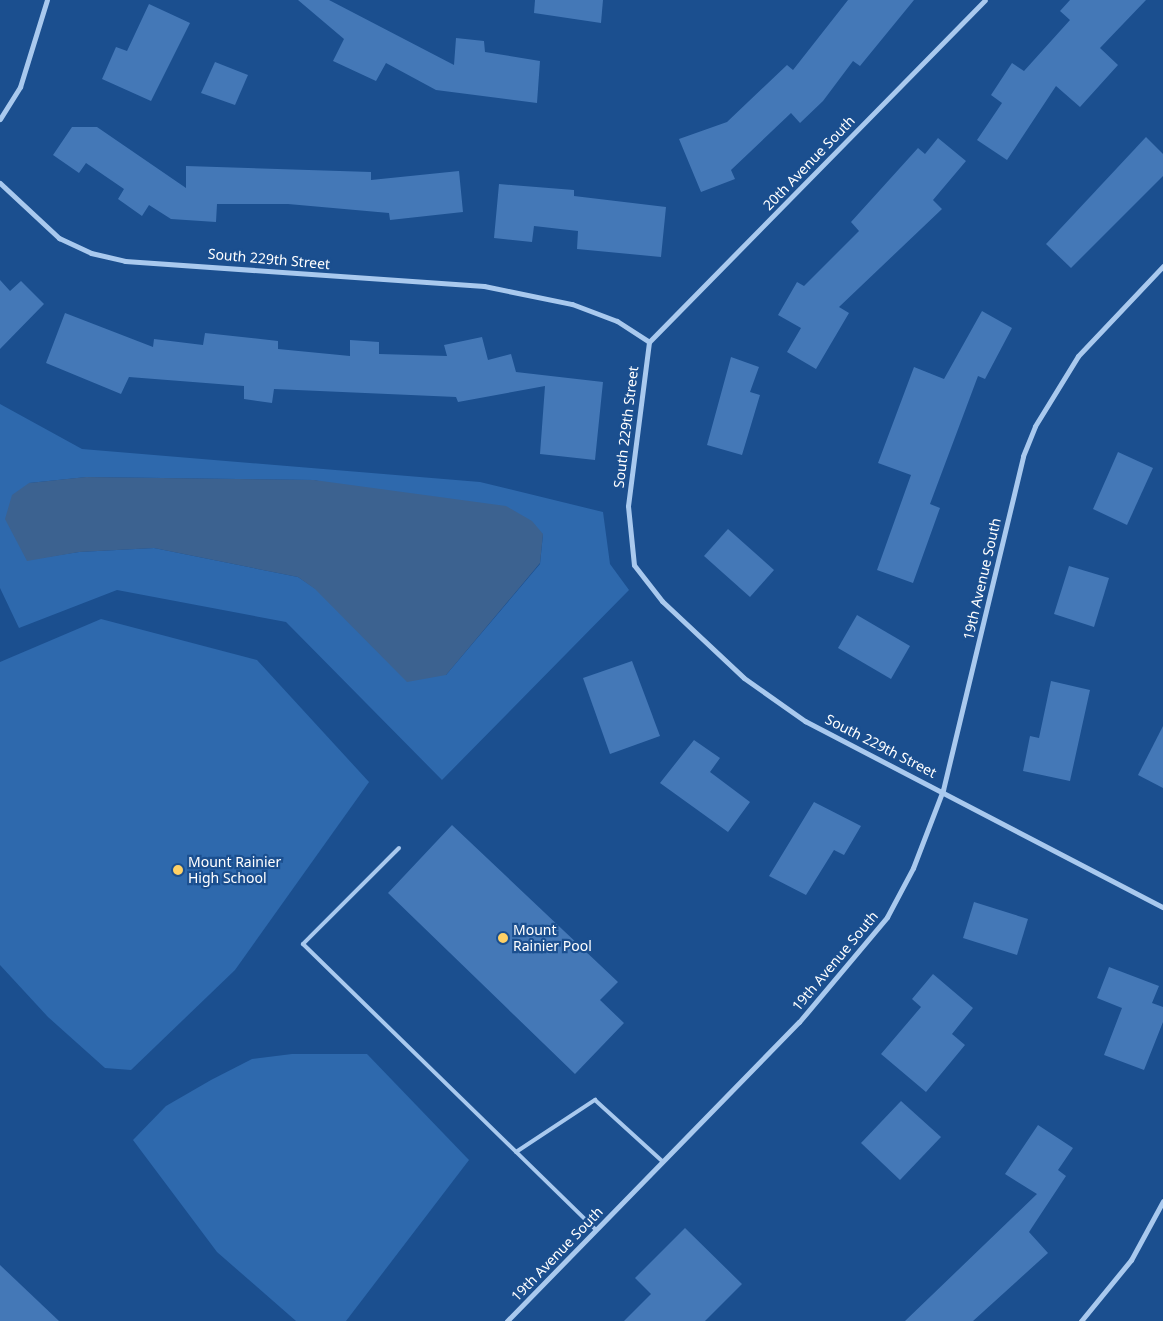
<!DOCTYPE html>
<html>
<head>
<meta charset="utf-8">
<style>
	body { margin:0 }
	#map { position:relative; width:1163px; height:1321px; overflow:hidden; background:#1b4f8f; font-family:"Noto Sans",sans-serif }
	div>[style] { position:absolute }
	.green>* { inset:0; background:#2e69ad }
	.water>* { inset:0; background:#3c6290 }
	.building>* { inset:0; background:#4478b7 }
	.lane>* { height:4px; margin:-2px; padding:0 2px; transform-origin:2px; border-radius:2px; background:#a9c9ee }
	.street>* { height:5px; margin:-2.5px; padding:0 2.5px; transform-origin:2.5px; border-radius:2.5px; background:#a9c9ee }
	.dots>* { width:14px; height:14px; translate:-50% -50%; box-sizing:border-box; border:2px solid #1b4f8f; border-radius:50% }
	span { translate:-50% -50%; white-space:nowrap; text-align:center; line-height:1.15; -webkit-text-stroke:4.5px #1b4f8f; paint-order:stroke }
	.street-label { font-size:14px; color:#fff }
	.poi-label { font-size:14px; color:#fff }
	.left { translate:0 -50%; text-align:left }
</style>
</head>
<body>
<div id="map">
	<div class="green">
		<div style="clip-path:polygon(evenodd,0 404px,82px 449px,480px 482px,603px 512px,610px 564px,629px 590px,442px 780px,286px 622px,117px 590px,19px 628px,0 588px,0 404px,87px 477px,314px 480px,543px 534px,540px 564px,446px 675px,298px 577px,154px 548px,79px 552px,27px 560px,29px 483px,87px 477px)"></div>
		<div style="clip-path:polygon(101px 619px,257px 660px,369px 782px,235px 970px,131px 1070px,105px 1068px,48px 1017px,0 965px,0 662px)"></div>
		<div style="clip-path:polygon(292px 1054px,367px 1054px,469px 1160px,346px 1321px,296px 1321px,217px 1252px,133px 1140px,166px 1106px,211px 1080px,252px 1059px)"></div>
	</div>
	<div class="water">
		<div style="clip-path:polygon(86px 477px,314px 480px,506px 506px,532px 521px,543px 534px,540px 563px,446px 675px,407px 682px,315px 589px,298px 577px,154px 548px,79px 552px,27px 561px,5px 519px,12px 495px,29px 483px)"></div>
	</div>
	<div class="building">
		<div style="clip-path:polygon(298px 0,329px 0,454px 65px,456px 38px,484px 41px,485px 52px,540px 61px,537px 103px,436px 90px,386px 63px,376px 81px,333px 61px,344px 39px)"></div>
		<div style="clip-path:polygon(535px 0,603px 0,601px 23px,534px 13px)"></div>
		<div style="clip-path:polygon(848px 0,914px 0,860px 66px,853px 61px,823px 101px,800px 123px,791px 113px,731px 170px,735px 179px,701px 192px,679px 139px,727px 122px,787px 65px,793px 70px)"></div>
		<div style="clip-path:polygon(1070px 0,1146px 0,1100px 48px,1118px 65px,1080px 107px,1056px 86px,1007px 160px,977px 140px,1002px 103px,991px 95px,1012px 63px,1024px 71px,1070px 20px,1060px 11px)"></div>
		<div style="clip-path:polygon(149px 4px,190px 23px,151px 101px,102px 79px,116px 47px,127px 51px)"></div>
		<div style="clip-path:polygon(215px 62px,248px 75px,235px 105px,201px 93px)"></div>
		<div style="clip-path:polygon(72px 127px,97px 127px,186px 188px,186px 166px,371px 172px,371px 180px,459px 171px,463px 212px,390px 220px,389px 213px,288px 204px,217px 204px,216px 222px,171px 219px,149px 205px,142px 216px,118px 199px,124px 189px,86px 163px,79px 173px,53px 155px)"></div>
		<div style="clip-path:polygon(1146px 137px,1163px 154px,1163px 176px,1071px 268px,1046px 244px)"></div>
		<div style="clip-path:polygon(938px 138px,966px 161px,933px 200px,942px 209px,839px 307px,849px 313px,816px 369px,787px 352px,801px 328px,778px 315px,797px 282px,804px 286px,859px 231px,851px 222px,918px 148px,925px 154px)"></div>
		<div style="clip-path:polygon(499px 184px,574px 190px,574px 196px,666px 207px,661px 257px,577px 249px,578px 231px,534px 226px,532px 242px,494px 238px)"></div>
		<div style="clip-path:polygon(0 280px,10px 291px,21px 281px,44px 304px,0 349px)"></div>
		<div style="clip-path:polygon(982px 311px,1012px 328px,985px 379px,978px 376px,930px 504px,940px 508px,913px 583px,877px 570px,911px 475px,878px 463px,914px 367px,944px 379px)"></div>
		<div style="clip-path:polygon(65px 313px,153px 347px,154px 339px,203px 345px,205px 333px,278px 341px,278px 349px,350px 356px,350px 340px,379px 342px,379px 354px,447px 356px,444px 345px,482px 337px,488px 360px,511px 354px,516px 372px,603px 382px,595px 460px,540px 454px,545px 386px,458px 402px,456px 397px,274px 389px,272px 403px,244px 399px,244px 386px,129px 377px,121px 394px,46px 363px)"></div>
		<div style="clip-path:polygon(731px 357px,759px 367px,750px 392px,760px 395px,742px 455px,707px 445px)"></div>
		<div style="clip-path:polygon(1118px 452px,1153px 468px,1127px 525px,1093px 509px)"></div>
		<div style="clip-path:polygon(728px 529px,774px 570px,750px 597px,704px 556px)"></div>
		<div style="clip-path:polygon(1069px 566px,1109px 578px,1094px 627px,1054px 614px)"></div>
		<div style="clip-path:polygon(857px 615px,910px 646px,891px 679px,838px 648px)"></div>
		<div style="clip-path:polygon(632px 661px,660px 736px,610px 754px,583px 678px)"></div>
		<div style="clip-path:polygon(1051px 681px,1090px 690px,1070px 781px,1023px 771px,1030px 736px,1039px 738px)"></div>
		<div style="clip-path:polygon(1163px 726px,1163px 788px,1138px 775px)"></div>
		<div style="clip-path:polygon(694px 740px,720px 758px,710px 772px,750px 802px,728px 832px,660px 783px)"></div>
		<div style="clip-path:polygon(814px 802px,861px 826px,844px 855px,834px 850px,806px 895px,769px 876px)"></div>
		<div style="clip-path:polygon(452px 825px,618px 982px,600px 1000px,624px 1023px,575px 1074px,388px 893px)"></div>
		<div style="clip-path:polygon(974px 902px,1028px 919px,1017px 955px,963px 938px)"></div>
		<div style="clip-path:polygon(1109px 967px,1159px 986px,1152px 1003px,1163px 1007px,1163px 1022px,1144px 1070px,1104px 1055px,1122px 1008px,1097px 998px)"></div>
		<div style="clip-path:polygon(933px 974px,973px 1008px,952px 1034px,965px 1045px,926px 1092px,881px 1054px,921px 1007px,912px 999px)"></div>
		<div style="clip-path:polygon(901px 1101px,941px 1137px,900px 1180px,861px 1143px)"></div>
		<div style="clip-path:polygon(1038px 1125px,1073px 1148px,1058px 1170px,1066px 1176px,1029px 1232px,1048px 1253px,973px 1321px,905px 1321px,1037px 1194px,1005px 1174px)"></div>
		<div style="clip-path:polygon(685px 1228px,742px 1284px,705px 1321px,624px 1321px,651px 1294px,635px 1278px)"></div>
		<div style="clip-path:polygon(0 1265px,59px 1321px,0 1321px)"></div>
	</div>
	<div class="lane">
		<div style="left:399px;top:848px;width:136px;rotate:135deg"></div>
		<div style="left:303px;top:944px;width:409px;rotate:44.3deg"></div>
		<div style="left:516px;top:1152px;width:95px;rotate:-33.4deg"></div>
		<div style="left:595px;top:1100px;width:91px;rotate:42.3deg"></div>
	</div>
	<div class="street">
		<div style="left:0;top:119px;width:38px;rotate:-58deg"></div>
		<div style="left:20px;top:87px;width:91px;rotate:-72.8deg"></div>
		<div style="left:0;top:183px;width:81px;rotate:43deg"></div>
		<div style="left:59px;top:238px;width:35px;rotate:25deg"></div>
		<div style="left:91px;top:253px;width:35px;rotate:13deg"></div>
		<div style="left:125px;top:261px;width:360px;rotate:4deg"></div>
		<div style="left:484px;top:286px;width:90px;rotate:11.6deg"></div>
		<div style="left:572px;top:304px;width:48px;rotate:20.7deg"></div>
		<div style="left:617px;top:321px;width:38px;rotate:33deg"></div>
		<div style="left:649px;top:342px;width:165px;rotate:97.3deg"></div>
		<div style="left:628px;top:506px;width:59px;rotate:84.2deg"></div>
		<div style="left:634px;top:565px;width:46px;rotate:52.1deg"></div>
		<div style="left:662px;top:601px;width:112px;rotate:43.2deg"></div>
		<div style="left:744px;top:678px;width:75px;rotate:35.2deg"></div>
		<div style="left:805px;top:721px;width:403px;rotate:27.5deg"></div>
		<div style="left:649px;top:342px;width:479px;rotate:-45.5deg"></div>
		<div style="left:507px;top:1321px;width:418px;rotate:-45.7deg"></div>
		<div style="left:799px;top:1022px;width:137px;rotate:-50deg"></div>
		<div style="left:887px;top:917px;width:55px;rotate:-62deg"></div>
		<div style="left:913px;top:868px;width:84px;rotate:-69deg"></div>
		<div style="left:943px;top:790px;width:343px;rotate:-76.5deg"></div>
		<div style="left:1023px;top:456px;width:32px;rotate:-68deg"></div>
		<div style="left:1035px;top:426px;width:82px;rotate:-58.4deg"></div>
		<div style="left:1078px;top:356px;width:124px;rotate:-46.6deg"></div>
		<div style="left:1081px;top:1321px;width:79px;rotate:-50.7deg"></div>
		<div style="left:1131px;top:1260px;width:67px;rotate:-61.5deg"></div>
	</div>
	<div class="dots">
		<div style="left:178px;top:870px;background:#ffd166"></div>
		<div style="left:503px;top:938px;background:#ffd166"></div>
	</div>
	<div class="street-label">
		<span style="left:809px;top:163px;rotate:-46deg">20th Avenue South</span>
		<span style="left:269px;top:259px;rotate:5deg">South 229th Street</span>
		<span style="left:626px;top:427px;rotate:-83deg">South 229th Street</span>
		<span style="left:982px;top:579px;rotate:-77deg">19th Avenue South</span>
		<span style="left:881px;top:746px;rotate:27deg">South 229th Street</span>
		<span style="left:835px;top:961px;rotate:-50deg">19th Avenue South</span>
		<span style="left:557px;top:1254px;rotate:-46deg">19th Avenue South</span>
	</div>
	<div class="poi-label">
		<span class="left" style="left:188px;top:870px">Mount Rainier<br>High School</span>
		<span class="left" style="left:513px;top:938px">Mount<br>Rainier Pool</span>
	</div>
</div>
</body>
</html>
